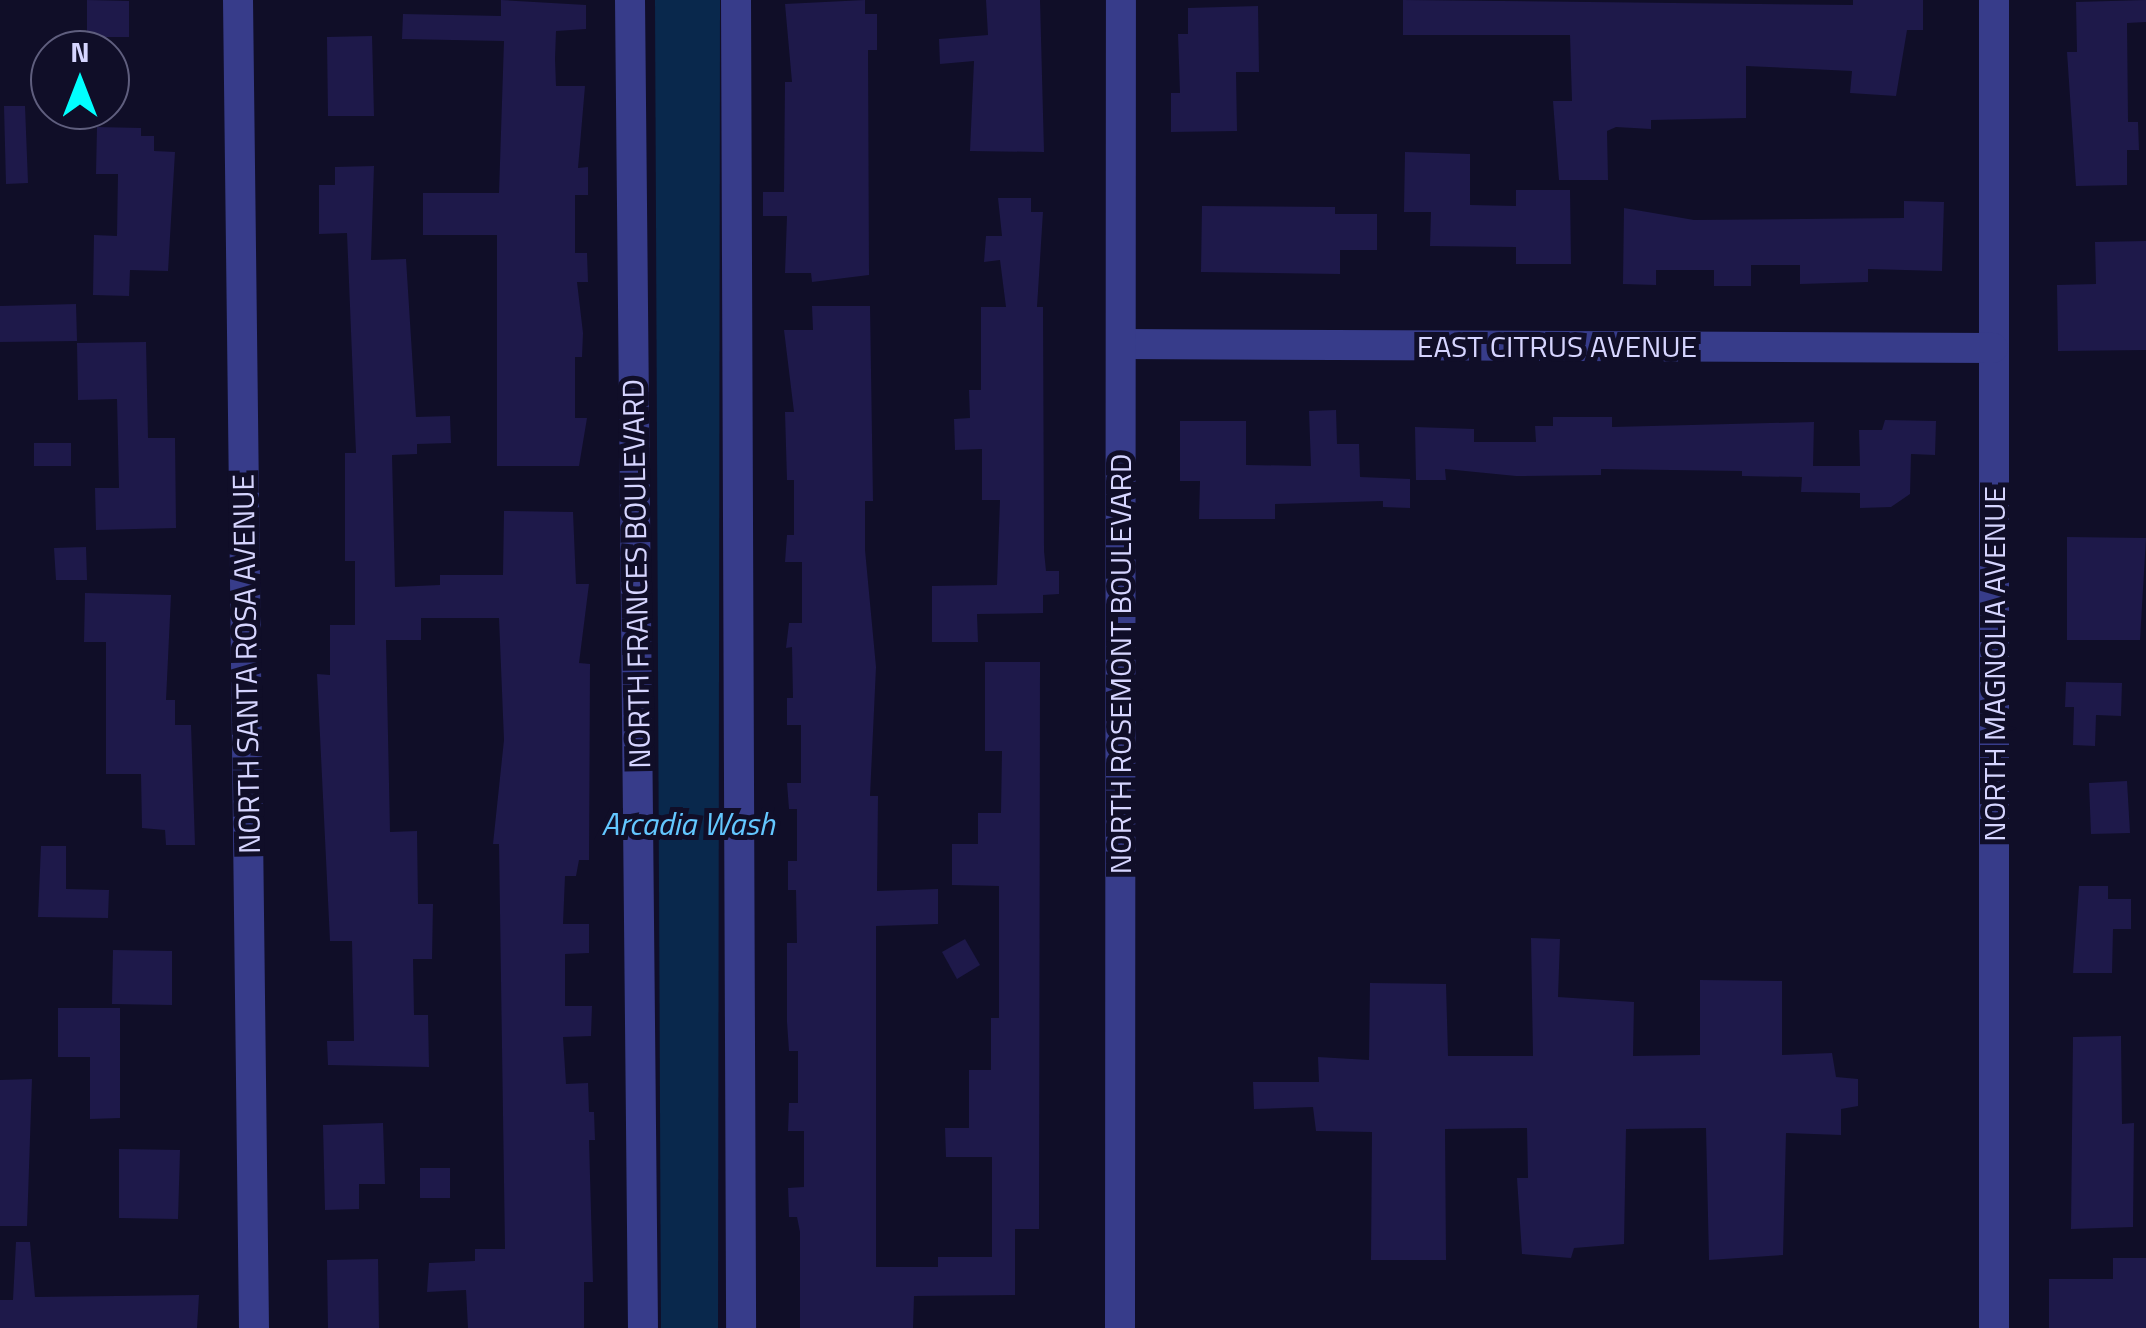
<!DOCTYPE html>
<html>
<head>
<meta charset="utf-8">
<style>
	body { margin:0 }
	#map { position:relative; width:2146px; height:1328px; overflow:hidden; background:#100e28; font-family:"Titillium Web",sans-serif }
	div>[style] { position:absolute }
	.water>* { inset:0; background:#09284c }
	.building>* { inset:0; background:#1e194a }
	.minor>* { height:30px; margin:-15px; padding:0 15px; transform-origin:15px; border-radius:15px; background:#373c8a }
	span { translate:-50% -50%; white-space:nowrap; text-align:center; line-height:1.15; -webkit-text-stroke:10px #100e28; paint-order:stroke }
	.street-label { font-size:30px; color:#d6d5ff }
	.water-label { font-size:32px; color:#63c7ff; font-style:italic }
	.north { position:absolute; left:30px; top:30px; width:100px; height:100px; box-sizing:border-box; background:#100e28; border:2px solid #5f5e7e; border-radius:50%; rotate:0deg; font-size:28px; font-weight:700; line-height:40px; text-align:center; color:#d6d5ff }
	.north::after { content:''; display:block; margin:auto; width:35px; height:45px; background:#01fffe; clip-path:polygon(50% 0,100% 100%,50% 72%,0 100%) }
</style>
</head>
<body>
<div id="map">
	<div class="water">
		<div style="clip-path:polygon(655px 0,720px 0,718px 1328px,661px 1328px)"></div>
	</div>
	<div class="building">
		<div style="clip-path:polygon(87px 0,129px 1px,129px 37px,87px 37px)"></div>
		<div style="clip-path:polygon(501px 0,586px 5px,586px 29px,556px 31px,555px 59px,556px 86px,585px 86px,578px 168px,588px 167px,588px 195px,575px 195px,575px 253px,587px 253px,588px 282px,577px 282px,583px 333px,582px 357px,575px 357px,575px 418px,587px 418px,579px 466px,497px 466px,497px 235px,423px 235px,423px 193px,499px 193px,504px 41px,402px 39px,403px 14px,501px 16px)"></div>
		<div style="clip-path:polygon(865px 0,865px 14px,877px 14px,877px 50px,868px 50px,869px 275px,812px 282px,811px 273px,785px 273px,787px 216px,763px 216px,763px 192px,784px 192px,785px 82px,792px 82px,785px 4px)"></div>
		<div style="clip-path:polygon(986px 0,1040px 0,1044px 152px,970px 151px,974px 61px,940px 64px,939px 39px,988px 35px)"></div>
		<div style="clip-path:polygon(1403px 0,1853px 5px,1853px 0,1923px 0,1923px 30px,1907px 30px,1896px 96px,1850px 93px,1852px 71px,1746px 66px,1746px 118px,1651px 120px,1651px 129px,1616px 127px,1607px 131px,1608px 180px,1559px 180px,1553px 101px,1572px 101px,1570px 35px,1403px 35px)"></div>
		<div style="clip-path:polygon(2146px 0,2146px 22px,2127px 23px,2128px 122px,2138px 122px,2139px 150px,2127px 150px,2127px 185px,2076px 186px,2067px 52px,2077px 52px,2076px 2px)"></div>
		<div style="clip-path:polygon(1258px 6px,1259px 72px,1236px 72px,1237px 131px,1171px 132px,1171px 93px,1180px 93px,1178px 34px,1188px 34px,1188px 8px)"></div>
		<div style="clip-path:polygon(372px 36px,374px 116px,328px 116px,327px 37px)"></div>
		<div style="clip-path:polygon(4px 106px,25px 106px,28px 183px,6px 184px)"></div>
		<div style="clip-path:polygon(97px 127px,141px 128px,141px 136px,154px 136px,154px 151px,175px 152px,168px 271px,130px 270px,129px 296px,93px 295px,94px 235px,117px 236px,118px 174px,96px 174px)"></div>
		<div style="clip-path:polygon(1405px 152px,1470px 154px,1470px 205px,1516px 206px,1516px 190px,1570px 190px,1571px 264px,1516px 264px,1516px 247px,1430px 246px,1431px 212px,1404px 212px)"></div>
		<div style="clip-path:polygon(374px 166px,371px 260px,406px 259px,416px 417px,450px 416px,451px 443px,417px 444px,417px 454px,392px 455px,395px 587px,440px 585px,440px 575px,503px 575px,504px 511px,573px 512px,576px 584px,589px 584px,579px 663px,590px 664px,589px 860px,579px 860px,576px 876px,565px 876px,563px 924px,589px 924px,589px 953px,565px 954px,565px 1006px,592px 1006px,591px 1036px,563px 1037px,566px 1084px,588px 1083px,589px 1112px,594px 1112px,595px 1140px,589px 1140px,593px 1282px,584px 1282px,584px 1328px,468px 1328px,466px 1290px,427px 1292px,429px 1263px,475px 1261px,475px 1249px,505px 1249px,499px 844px,493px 844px,504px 740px,499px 618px,421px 618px,421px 640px,386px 640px,390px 832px,417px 831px,418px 904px,433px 904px,432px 959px,413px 959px,414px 1015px,428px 1015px,429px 1067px,328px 1065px,327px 1041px,354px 1041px,352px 941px,330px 941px,317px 674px,330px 675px,330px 625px,355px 625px,355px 561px,345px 561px,345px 453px,356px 453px,347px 233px,319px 234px,319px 185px,335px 185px,335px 167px)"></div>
		<div style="clip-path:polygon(998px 198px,1031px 198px,1031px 212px,1043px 212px,1037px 307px,1043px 307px,1044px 551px,1046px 571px,1059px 571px,1059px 594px,1043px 595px,1043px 613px,977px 614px,978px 642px,932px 642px,932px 586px,997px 585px,1000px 500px,982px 500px,982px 449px,955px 450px,954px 419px,970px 418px,969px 390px,981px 390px,981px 307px,1006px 307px,1000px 260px,984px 262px,986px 236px,1002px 236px)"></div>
		<div style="clip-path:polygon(1904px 201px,1944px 202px,1942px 271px,1868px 269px,1868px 282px,1800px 284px,1800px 265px,1751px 265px,1751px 286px,1714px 286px,1714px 270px,1656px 270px,1656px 285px,1623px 284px,1624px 208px,1694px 220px,1904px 218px)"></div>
		<div style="clip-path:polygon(1202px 206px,1335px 207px,1335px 214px,1377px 214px,1377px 250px,1340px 250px,1340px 274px,1201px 272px)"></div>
		<div style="clip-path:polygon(2146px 241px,2146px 350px,2058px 351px,2057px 285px,2096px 284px,2095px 242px)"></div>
		<div style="clip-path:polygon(76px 304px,77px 341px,0 342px,0 306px)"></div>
		<div style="clip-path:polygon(812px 306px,870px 306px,873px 501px,865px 501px,865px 550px,876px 667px,870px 796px,878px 796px,877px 891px,938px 889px,938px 924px,876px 926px,876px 1267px,938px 1267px,938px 1257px,992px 1257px,992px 1157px,946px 1157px,945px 1128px,969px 1128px,969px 1070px,991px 1070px,991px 1018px,999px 1018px,999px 886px,952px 885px,952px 844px,978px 844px,978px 813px,1001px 813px,1002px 751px,985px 751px,985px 662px,1040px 662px,1039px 1229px,1015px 1229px,1015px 1295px,914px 1296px,913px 1328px,800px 1328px,800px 1232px,797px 1217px,789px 1217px,788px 1188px,804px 1187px,804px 1131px,788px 1131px,789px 1103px,798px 1103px,798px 1051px,789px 1051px,787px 1022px,787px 943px,797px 943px,796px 890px,788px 890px,788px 861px,797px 861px,797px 809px,789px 809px,787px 783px,801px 783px,801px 725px,787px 725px,787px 698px,793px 698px,792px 647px,786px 648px,789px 623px,802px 623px,802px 562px,785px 562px,787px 535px,794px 535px,794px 480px,787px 480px,785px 412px,794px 412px,784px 330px,813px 330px)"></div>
		<div style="clip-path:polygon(146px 342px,148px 438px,175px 438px,176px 528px,96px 530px,95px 488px,119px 488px,117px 399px,78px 400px,77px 343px)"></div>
		<div style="clip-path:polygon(1336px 410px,1337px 444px,1359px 444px,1360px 477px,1410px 479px,1410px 508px,1383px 507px,1383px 501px,1275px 504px,1275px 519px,1199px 519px,1200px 481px,1180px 481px,1180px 421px,1246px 421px,1246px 465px,1311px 466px,1309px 411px)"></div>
		<div style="clip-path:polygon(1553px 417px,1612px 417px,1612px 427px,1814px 422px,1813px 466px,1860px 466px,1859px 430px,1882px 430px,1885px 420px,1936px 421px,1935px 455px,1911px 454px,1910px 494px,1891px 507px,1860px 508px,1860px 493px,1801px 492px,1802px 477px,1742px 476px,1742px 471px,1601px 469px,1601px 475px,1516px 476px,1445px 469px,1446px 480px,1416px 480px,1415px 427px,1474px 429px,1474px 442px,1536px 442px,1535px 426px,1553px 426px)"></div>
		<div style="clip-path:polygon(34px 443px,71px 443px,71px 466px,34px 466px)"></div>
		<div style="clip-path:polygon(2067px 537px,2146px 538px,2140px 640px,2067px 640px)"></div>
		<div style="clip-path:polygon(86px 547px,87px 580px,56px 580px,54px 548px)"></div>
		<div style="clip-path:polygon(85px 593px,171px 595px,166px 700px,175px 700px,175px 725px,191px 725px,195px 845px,166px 845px,165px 830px,142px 828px,141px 774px,106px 774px,106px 642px,84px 642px)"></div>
		<div style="clip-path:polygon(2066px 682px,2122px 683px,2121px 716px,2096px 715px,2095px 746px,2073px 745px,2074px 707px,2065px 707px)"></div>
		<div style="clip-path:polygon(2127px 781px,2130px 833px,2091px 834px,2089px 783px)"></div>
		<div style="clip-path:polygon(41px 846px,66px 846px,66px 889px,109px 890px,108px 918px,38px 917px)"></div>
		<div style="clip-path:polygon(2079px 886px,2108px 886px,2108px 899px,2131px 899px,2131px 929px,2113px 929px,2112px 973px,2073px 973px)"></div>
		<div style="clip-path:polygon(1531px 938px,1560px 939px,1558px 997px,1634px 1002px,1633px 1056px,1700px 1055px,1700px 980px,1782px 981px,1782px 1055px,1832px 1053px,1836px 1077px,1858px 1079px,1858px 1106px,1841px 1109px,1841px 1135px,1786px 1133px,1783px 1255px,1709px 1260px,1706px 1128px,1626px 1129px,1624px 1244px,1574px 1248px,1571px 1258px,1522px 1254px,1517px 1178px,1528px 1178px,1527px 1128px,1445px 1129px,1446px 1260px,1371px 1260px,1372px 1132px,1316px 1131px,1313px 1107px,1254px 1109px,1253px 1082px,1319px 1082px,1318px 1057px,1369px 1060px,1370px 983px,1446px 984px,1448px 1056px,1533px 1056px)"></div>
		<div style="clip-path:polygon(965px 939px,980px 965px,957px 979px,942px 952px)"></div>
		<div style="clip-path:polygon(113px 950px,172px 951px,172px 1005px,112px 1004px)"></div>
		<div style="clip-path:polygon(58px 1008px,120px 1008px,120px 1118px,90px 1119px,90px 1057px,58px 1057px)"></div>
		<div style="clip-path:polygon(2121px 1036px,2122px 1124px,2134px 1123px,2133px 1227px,2071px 1229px,2073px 1037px)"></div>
		<div style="clip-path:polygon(32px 1079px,27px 1226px,0 1226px,0 1080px)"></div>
		<div style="clip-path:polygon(383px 1123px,385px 1184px,359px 1184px,359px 1209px,325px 1210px,323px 1125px)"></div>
		<div style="clip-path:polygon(119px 1149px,180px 1150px,178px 1219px,119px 1218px)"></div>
		<div style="clip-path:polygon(420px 1168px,450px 1168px,450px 1198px,420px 1198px)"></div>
		<div style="clip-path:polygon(16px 1242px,30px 1242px,35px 1297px,199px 1295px,197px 1328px,0 1328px,0 1300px,13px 1300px)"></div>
		<div style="clip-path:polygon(2113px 1258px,2146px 1258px,2146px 1328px,2049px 1328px,2049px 1279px,2113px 1279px)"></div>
		<div style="clip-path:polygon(378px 1259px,379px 1328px,328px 1328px,327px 1260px)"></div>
	</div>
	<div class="minor">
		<div style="left:238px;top:0;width:1328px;rotate:89.31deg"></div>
		<div style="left:630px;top:0;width:1328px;rotate:89.44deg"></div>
		<div style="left:736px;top:0;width:1328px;rotate:89.78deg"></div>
		<div style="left:1994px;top:0;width:1328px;rotate:90deg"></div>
		<div style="left:1121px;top:344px;width:872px;rotate:0.26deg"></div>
		<div style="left:1120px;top:1328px;width:1328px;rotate:-89.96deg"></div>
	</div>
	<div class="street-label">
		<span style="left:1557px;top:346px">EAST CITRUS AVENUE</span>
		<span style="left:636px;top:574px;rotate:-91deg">NORTH FRANCES BOULEVARD</span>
		<span style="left:246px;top:664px;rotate:-91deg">NORTH SANTA ROSA AVENUE</span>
		<span style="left:1120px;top:664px;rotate:-90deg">NORTH ROSEMONT BOULEVARD</span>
		<span style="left:1994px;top:664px;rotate:-90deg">NORTH MAGNOLIA AVENUE</span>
	</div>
	<div class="water-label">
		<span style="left:688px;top:823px">Arcadia Wash</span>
	</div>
	<div class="north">N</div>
</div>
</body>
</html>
